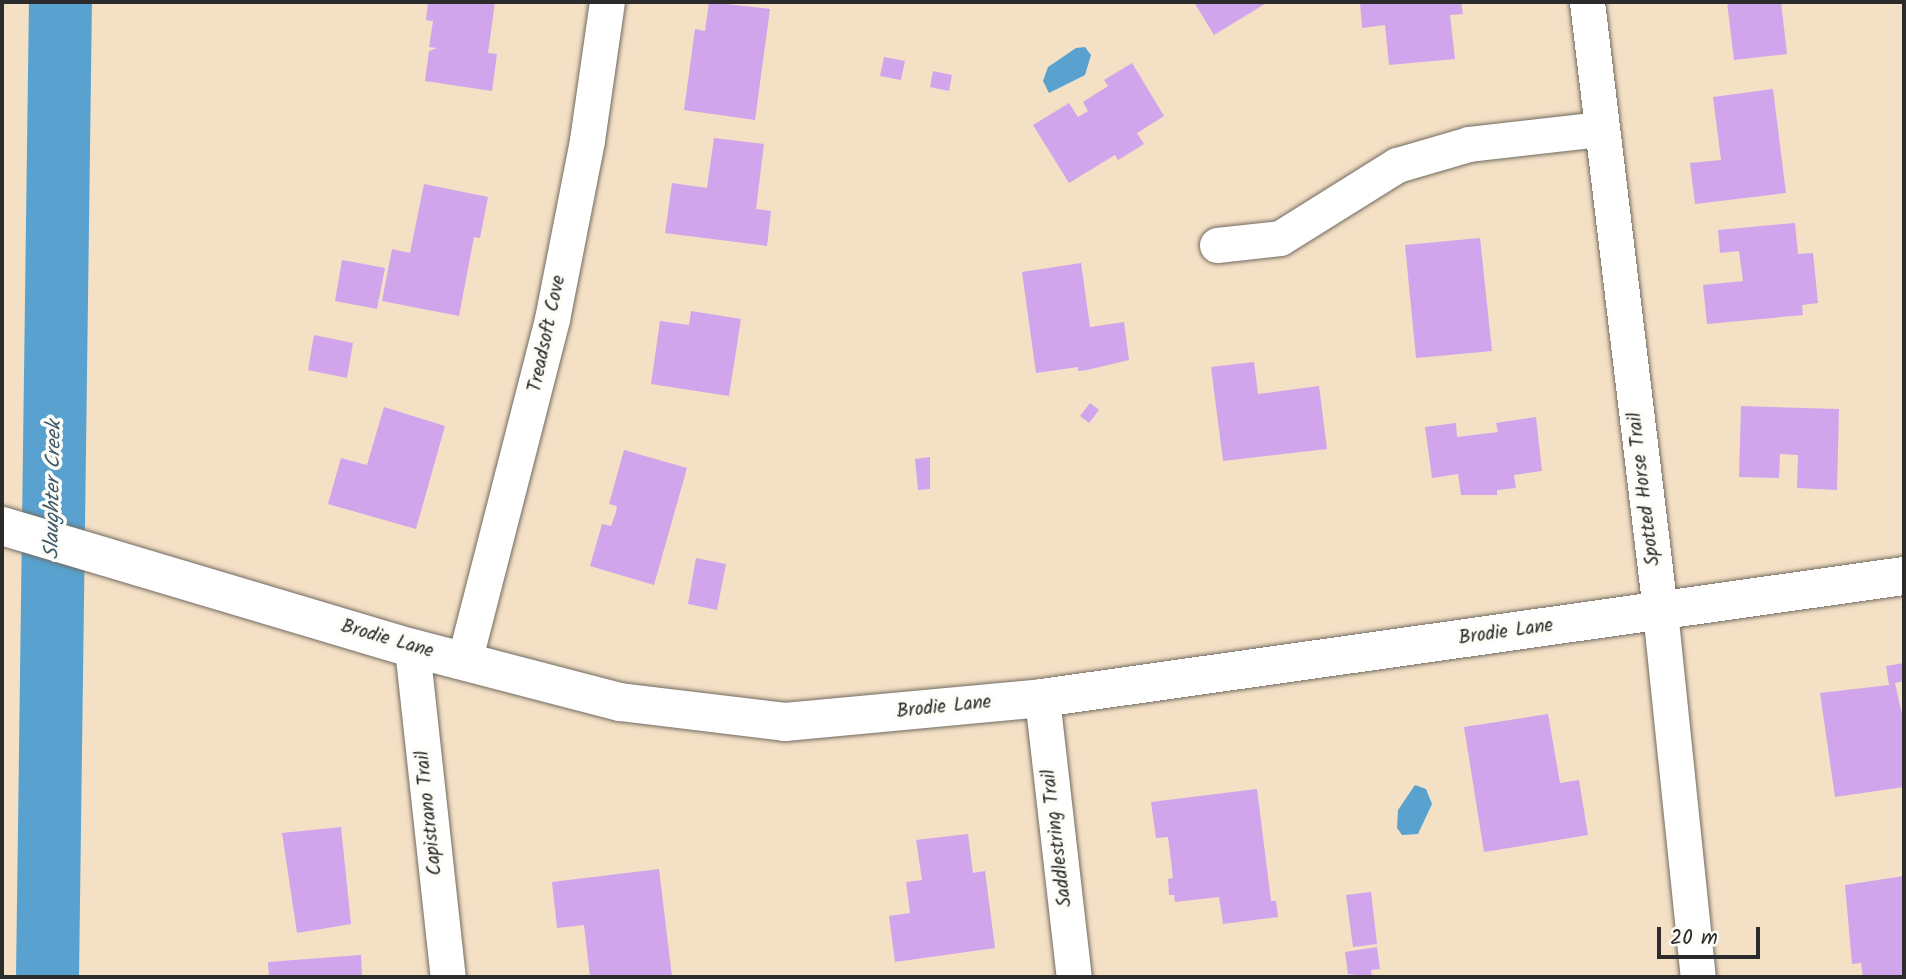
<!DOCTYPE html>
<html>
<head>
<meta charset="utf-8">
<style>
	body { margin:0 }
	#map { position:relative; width:1906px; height:979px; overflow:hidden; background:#f4e0c5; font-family:Kalam,sans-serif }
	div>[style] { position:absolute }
	.water>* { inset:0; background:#59a2d0 }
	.river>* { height:63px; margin:-31.5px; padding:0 31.5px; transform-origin:31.5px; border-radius:31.5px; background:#59a2d0 }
	.building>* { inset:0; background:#d0a5ec }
	.roads { filter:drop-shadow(0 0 2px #716a61) drop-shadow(0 0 2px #716a61) }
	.minor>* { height:35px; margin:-17.5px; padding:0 17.5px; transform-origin:17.5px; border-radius:17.5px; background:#fff }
	.secondary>* { height:38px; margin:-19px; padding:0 19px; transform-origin:19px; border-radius:19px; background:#fff }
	span { translate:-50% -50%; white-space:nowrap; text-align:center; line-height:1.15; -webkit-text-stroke:7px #fdfcf7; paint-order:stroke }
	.street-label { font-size:19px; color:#2b2b2b }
	.water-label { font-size:21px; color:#3d5b6d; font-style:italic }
	.frame { position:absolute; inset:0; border:4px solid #2b2b2b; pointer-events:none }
	.scale { position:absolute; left:1657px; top:927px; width:103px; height:32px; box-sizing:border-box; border:4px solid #2b2b2b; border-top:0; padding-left:9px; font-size:21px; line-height:24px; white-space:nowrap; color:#2b2b2b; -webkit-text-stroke:5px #fdfcf7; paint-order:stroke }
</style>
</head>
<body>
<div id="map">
	<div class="water">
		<div style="clip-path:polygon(1076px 48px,1085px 47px,1091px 55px,1085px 75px,1049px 93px,1043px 81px,1048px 67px)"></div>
		<div style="clip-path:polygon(1415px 785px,1426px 789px,1432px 804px,1418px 834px,1402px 835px,1397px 828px,1398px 810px)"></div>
	</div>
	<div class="river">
		<div style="left:47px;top:977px;width:975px;rotate:-89.24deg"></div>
	</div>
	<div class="building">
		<div style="clip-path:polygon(428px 2px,495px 2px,488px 53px,497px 54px,492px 91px,425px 81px,429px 51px,437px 48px,429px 47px,433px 21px,426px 20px)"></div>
		<div style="clip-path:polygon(709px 2px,770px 9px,755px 120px,684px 110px,695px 29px,705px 31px)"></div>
		<div style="clip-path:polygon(1194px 2px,1268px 2px,1214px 35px)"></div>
		<div style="clip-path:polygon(1360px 2px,1461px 2px,1463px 14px,1450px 15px,1455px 59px,1389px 65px,1385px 25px,1362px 28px)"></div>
		<div style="clip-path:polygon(1727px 2px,1781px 2px,1787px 54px,1734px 60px)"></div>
		<div style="clip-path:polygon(884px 57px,905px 61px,901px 80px,880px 76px)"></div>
		<div style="clip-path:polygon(1132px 63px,1164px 116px,1137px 133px,1144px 144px,1118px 160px,1115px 155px,1069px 183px,1033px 125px,1069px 103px,1078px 117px,1088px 111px,1083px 102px,1108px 86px,1104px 80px)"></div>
		<div style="clip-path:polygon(933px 71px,952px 75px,949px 91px,930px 87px)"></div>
		<div style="clip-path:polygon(1773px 89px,1786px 193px,1695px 204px,1690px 163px,1721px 160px,1713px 97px)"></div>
		<div style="clip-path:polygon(714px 138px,764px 144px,756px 209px,771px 211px,767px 246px,665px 233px,672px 183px,707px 188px)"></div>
		<div style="clip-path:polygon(424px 184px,488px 197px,480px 238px,474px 237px,459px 316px,382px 301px,392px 249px,410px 253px)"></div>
		<div style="clip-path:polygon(1795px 223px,1798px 254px,1813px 253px,1818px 303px,1802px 305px,1803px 315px,1707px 324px,1703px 285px,1743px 281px,1739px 251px,1720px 253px,1718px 230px)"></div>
		<div style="clip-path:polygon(1480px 238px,1492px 351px,1416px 358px,1405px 245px)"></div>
		<div style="clip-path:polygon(342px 260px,385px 268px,377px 309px,335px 301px)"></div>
		<div style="clip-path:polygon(1081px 263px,1090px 327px,1124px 322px,1129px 360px,1087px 370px,1078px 371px,1078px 367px,1036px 373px,1022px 272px)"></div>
		<div style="clip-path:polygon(691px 311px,741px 319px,729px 396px,651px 384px,660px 321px,689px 325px)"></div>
		<div style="clip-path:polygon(314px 335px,353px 343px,347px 378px,308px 370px)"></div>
		<div style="clip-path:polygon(1254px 362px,1258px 394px,1319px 386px,1327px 449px,1223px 461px,1211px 367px)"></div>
		<div style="clip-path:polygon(1090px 403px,1099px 410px,1089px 423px,1080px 416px)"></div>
		<div style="clip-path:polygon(1741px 406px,1839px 409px,1837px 490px,1797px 488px,1798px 455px,1780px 454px,1779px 478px,1739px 477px)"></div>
		<div style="clip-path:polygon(384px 407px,445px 426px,416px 529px,328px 504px,341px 458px,367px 465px)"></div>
		<div style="clip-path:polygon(1536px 417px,1542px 471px,1514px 475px,1516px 488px,1497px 490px,1497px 495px,1461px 495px,1458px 474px,1432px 478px,1425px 427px,1456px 423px,1457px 437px,1498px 432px,1496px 423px)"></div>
		<div style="clip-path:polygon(624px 450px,687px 468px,654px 585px,590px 566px,602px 524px,611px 526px,616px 512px,617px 506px,609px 504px)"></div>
		<div style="clip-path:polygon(930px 457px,930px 489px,918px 490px,915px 459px)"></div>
		<div style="clip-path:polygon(696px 558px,726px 564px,717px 610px,688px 604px)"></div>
		<div style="clip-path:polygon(1904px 663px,1904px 681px,1895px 683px,1904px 723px,1904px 787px,1835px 797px,1820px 693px,1889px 685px,1886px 666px)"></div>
		<div style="clip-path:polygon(1548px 714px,1560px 783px,1579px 780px,1588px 835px,1484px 852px,1464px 727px)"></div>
		<div style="clip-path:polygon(1257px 789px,1271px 901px,1276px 901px,1278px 917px,1223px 924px,1219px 897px,1175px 902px,1174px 895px,1169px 895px,1168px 879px,1173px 878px,1168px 837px,1156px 838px,1151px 802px)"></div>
		<div style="clip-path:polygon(341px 827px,351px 924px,297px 933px,282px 833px)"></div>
		<div style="clip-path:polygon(968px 834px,973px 873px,985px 871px,995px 948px,895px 962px,889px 916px,910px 913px,906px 882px,922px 880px,916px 840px)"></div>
		<div style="clip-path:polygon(659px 869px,672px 977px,590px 977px,584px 925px,557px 928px,552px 882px)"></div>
		<div style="clip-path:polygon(1904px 876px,1904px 976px,1863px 977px,1861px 963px,1852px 964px,1845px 885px)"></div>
		<div style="clip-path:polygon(1371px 892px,1377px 944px,1353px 947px,1346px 895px)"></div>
		<div style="clip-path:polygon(1377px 947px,1380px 969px,1371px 970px,1372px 977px,1348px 974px,1345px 952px)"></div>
		<div style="clip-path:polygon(361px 955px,362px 977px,269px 977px,268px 962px)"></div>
	</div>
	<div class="roads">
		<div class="minor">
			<div style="left:1587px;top:2px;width:613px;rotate:83.16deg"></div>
			<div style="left:1660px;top:611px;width:368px;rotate:84.1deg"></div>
			<div style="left:1217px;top:245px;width:63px;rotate:-6.3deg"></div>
			<div style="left:1280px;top:238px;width:138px;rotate:-32deg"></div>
			<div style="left:1397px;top:165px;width:75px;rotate:-16.3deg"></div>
			<div style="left:1469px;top:144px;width:133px;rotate:-6.5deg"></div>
			<div style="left:412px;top:648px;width:331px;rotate:83.8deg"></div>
			<div style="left:464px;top:662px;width:354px;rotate:-75.6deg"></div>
			<div style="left:552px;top:319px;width:182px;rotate:-78.9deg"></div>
			<div style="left:587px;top:140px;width:139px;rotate:-81.8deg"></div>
			<div style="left:1042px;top:698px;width:281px;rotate:83.5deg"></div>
		</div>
		<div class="secondary">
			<div style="left:2px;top:526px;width:428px;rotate:16.6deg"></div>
			<div style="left:412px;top:648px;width:215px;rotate:14.6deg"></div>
			<div style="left:620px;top:702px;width:166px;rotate:6.9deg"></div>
			<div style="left:785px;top:722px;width:258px;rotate:-5.3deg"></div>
			<div style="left:1042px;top:698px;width:871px;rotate:-8.06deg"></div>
		</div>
	</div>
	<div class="street-label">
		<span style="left:548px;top:334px;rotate:-78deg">Treadsoft Cove</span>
		<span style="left:1645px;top:489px;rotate:-97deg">Spotted Horse Trail</span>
		<span style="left:1506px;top:633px;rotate:-8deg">Brodie Lane</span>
		<span style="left:387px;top:640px;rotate:16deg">Brodie Lane</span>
		<span style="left:944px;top:708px;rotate:-6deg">Brodie Lane</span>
		<span style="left:430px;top:813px;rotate:-96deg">Capistrano Trail</span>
		<span style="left:1058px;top:838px;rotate:-97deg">Saddlestring Trail</span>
	</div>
	<div class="water-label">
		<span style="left:54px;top:490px;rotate:-89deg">Slaughter Creek</span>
	</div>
	<div class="frame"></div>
	<div class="scale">20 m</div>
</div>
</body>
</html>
